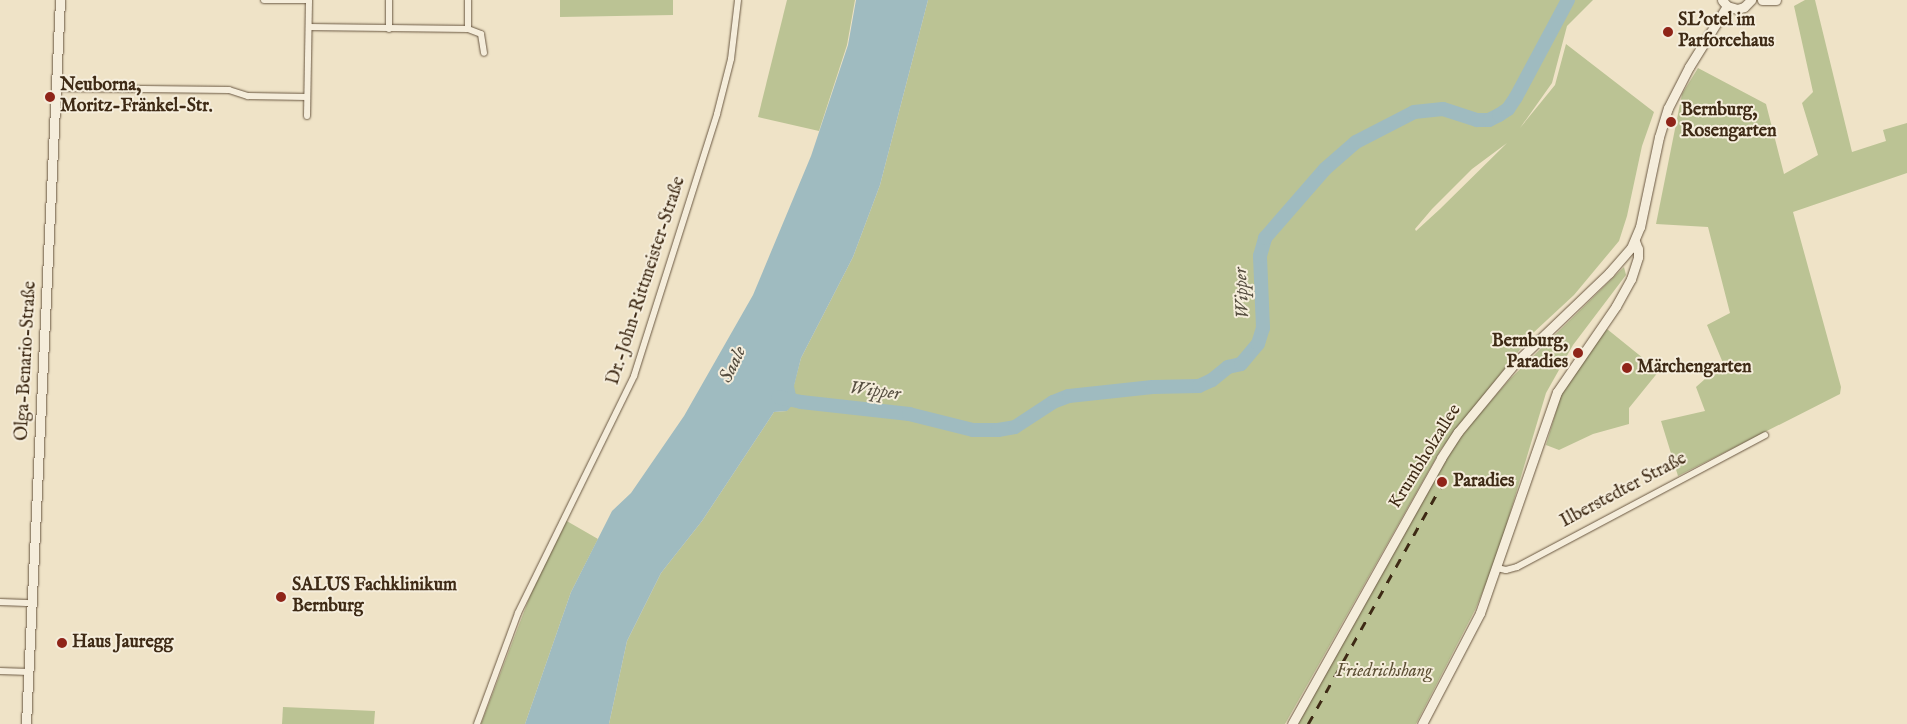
<!DOCTYPE html>
<html>
<head>
<meta charset="utf-8">
<style>
	body { margin:0 }
	#map { position:relative; width:1907px; height:724px; overflow:hidden; background:#efe3c7; font-family:"IM FELL English",serif }
	div>[style] { position:absolute }
	.green>* { inset:0; background:#bbc394 }
	.water>* { inset:0; background:#9fbbc0 }
	.river>* { height:14px; margin:-7px; padding:0 7px; transform-origin:7px; border-radius:7px; background:#9fbbc0 }
	.roads { filter:drop-shadow(0 0 1px #6a5842) drop-shadow(0 0 1px #6a5842) }
	.street>* { height:6px; margin:-3px; padding:0 3px; transform-origin:3px; border-radius:3px; background:#f5eddb }
	.secondary>* { height:9px; margin:-4.5px; padding:0 4.5px; transform-origin:4.5px; border-radius:4.5px; background:#f5eddb }
	.rail>* { height:2.5px; margin-top:-1.25px; transform-origin:0; background:repeating-linear-gradient(90deg,#3e2a15 0 9px,transparent 0 18px) }
	.dots>* { width:14px; height:14px; translate:-50% -50%; box-sizing:border-box; border:2px solid #f5eddb; border-radius:50% }
	span { translate:-50% -50%; white-space:nowrap; text-align:center; line-height:1.15; -webkit-text-stroke:4px #f5eddb; paint-order:stroke }
	.poi-label { font-size:18px; color:#3e2a15; font-weight:700 }
	.left { translate:0 -50%; text-align:left }
	.right { translate:-100% -50%; text-align:right }
	.street-label { font-size:18px; color:#3e2a15 }
	.park-label { font-size:18px; color:#5d5035; font-style:italic }
	.water-label { font-size:19px; color:#564e40; font-style:italic }
</style>
</head>
<body>
<div id="map">
	<div class="green">
		<div style="clip-path:polygon(560px 0,673px 0,673px 15px,560px 17px)"></div>
		<div style="clip-path:polygon(787px 0,855px 0,847px 45px,819px 131px,758px 117px)"></div>
		<div style="clip-path:polygon(evenodd,928px 0,1593px 0,1567px 26px,1552px 83px,1520px 128px,1555px 85px,1566px 44px,1654px 112px,1642px 146px,1627px 216px,1619px 241px,1574px 295px,1533px 333px,1441px 449px,1285px 724px,609px 724px,627px 641px,661px 573px,702px 521px,774px 412px,787px 411px,801px 358px,853px 257px,880px 185px,928px 0,1507px 143px,1440px 209px,1416px 231px,1415px 229px,1432px 209px,1472px 169px,1507px 143px)"></div>
		<div style="clip-path:polygon(1805px 0,1815px 0,1852px 152px,1886px 141px,1883px 130px,1907px 123px,1907px 173px,1793px 212px,1841px 387px,1840px 394px,1678px 476px,1661px 421px,1705px 411px,1696px 387px,1723px 363px,1707px 325px,1730px 313px,1708px 227px,1656px 224px,1682px 94px,1698px 68px,1766px 104px,1784px 174px,1818px 155px,1802px 103px,1813px 92px,1794px 6px)"></div>
		<div style="clip-path:polygon(1624px 267px,1626px 275px,1573px 345px,1546px 393px,1496px 560px,1475px 610px,1416px 724px,1295px 724px,1443px 461px,1474px 420px,1510px 379px)"></div>
		<div style="clip-path:polygon(1607px 329px,1659px 371px,1629px 408px,1629px 424px,1593px 434px,1559px 450px,1546px 445px,1563px 388px)"></div>
		<div style="clip-path:polygon(565px 520px,598px 539px,571px 592px,525px 724px,481px 724px,535px 583px)"></div>
		<div style="clip-path:polygon(283px 707px,375px 711px,374px 724px,282px 724px)"></div>
	</div>
	<div class="water">
		<div style="clip-path:polygon(856px 0,928px 0,880px 185px,853px 257px,801px 358px,794px 386px,797px 400px,787px 411px,774px 412px,702px 521px,661px 573px,627px 641px,609px 724px,525px 724px,571px 592px,612px 511px,631px 493px,684px 416px,753px 295px,811px 156px,848px 45px)"></div>
	</div>
	<div class="river">
		<div style="left:778px;top:397px;width:24px;rotate:12deg"></div>
		<div style="left:801px;top:402px;width:109px;rotate:6.3deg"></div>
		<div style="left:909px;top:414px;width:66px;rotate:14deg"></div>
		<div style="left:973px;top:430px;width:25px"></div>
		<div style="left:998px;top:430px;width:17px;rotate:-10deg"></div>
		<div style="left:1015px;top:427px;width:45px;rotate:-33.3deg"></div>
		<div style="left:1053px;top:402px;width:17px;rotate:-21deg"></div>
		<div style="left:1069px;top:396px;width:84px;rotate:-6.1deg"></div>
		<div style="left:1153px;top:387px;width:46px;rotate:-1.2deg"></div>
		<div style="left:1199px;top:386px;width:14px;rotate:-25deg"></div>
		<div style="left:1212px;top:380px;width:21px;rotate:-39deg"></div>
		<div style="left:1228px;top:367px;width:13px;rotate:-13deg"></div>
		<div style="left:1241px;top:364px;width:26px;rotate:-50deg"></div>
		<div style="left:1258px;top:344px;width:17px;rotate:-73deg"></div>
		<div style="left:1263px;top:328px;width:72px;rotate:-92.4deg"></div>
		<div style="left:1260px;top:256px;width:19px;rotate:-74deg"></div>
		<div style="left:1265px;top:238px;width:91px;rotate:-49deg"></div>
		<div style="left:1325px;top:169px;width:41px;rotate:-41.1deg"></div>
		<div style="left:1356px;top:142px;width:65px;rotate:-27.3deg"></div>
		<div style="left:1414px;top:112px;width:29px;rotate:-6deg"></div>
		<div style="left:1443px;top:109px;width:36px;rotate:18deg"></div>
		<div style="left:1477px;top:120px;width:12px"></div>
		<div style="left:1489px;top:120px;width:11px;rotate:-27deg"></div>
		<div style="left:1499px;top:115px;width:11px;rotate:-34deg"></div>
		<div style="left:1508px;top:109px;width:14px;rotate:-56deg"></div>
		<div style="left:1516px;top:97px;width:110px;rotate:-61.8deg"></div>
	</div>
	<div class="roads">
		<div class="street">
			<div style="left:264px;top:0;width:45px"></div>
			<div style="left:468px;top:0;width:29px;rotate:90deg"></div>
			<div style="left:468px;top:29px;width:14px;rotate:21deg"></div>
			<div style="left:481px;top:34px;width:19px;rotate:81deg"></div>
			<div style="left:309px;top:27px;width:159px;rotate:0.7deg"></div>
			<div style="left:389px;top:29px;width:29px;rotate:-90deg"></div>
			<div style="left:56px;top:88px;width:173px;rotate:0.7deg"></div>
			<div style="left:229px;top:90px;width:20px;rotate:18deg"></div>
			<div style="left:248px;top:96px;width:59px;rotate:1deg"></div>
			<div style="left:307px;top:116px;width:116px;rotate:-89deg"></div>
			<div style="left:1497px;top:568px;width:9px;rotate:13deg"></div>
			<div style="left:1506px;top:570px;width:11px;rotate:-15deg"></div>
			<div style="left:1517px;top:567px;width:281px;rotate:-28deg"></div>
			<div style="left:0;top:602px;width:33px;rotate:2deg"></div>
			<div style="left:0;top:671px;width:29px;rotate:2deg"></div>
			<div style="left:477px;top:724px;width:118px;rotate:-69.7deg"></div>
			<div style="left:518px;top:613px;width:264px;rotate:-63.9deg"></div>
			<div style="left:634px;top:376px;width:275px;rotate:-72.4deg"></div>
			<div style="left:717px;top:114px;width:57px;rotate:-75.7deg"></div>
			<div style="left:731px;top:59px;width:59px;rotate:-83.2deg"></div>
		</div>
		<div class="secondary">
			<div style="left:1722px;top:0;width:8px;rotate:50deg"></div>
			<div style="left:1727px;top:6px;width:10px;rotate:17deg"></div>
			<div style="left:1737px;top:9px;width:7px;rotate:-16deg"></div>
			<div style="left:1744px;top:7px;width:10px;rotate:-45deg"></div>
			<div style="left:1762px;top:0;width:14px"></div>
			<div style="left:26px;top:724px;width:725px;rotate:-87.31deg"></div>
			<div style="left:1292px;top:724px;width:305px;rotate:-60.7deg"></div>
			<div style="left:1441px;top:458px;width:31px;rotate:-57deg"></div>
			<div style="left:1458px;top:432px;width:88px;rotate:-50.5deg"></div>
			<div style="left:1514px;top:364px;width:132px;rotate:-43.8deg"></div>
			<div style="left:1609px;top:273px;width:33px;rotate:-49deg"></div>
			<div style="left:1631px;top:248px;width:23px;rotate:-67deg"></div>
			<div style="left:1640px;top:227px;width:92px;rotate:-78.1deg"></div>
			<div style="left:1659px;top:137px;width:30px;rotate:-73deg"></div>
			<div style="left:1668px;top:108px;width:46px;rotate:-62.9deg"></div>
			<div style="left:1689px;top:67px;width:72px;rotate:-58.1deg"></div>
			<div style="left:1422px;top:724px;width:125px;rotate:-62.4deg"></div>
			<div style="left:1480px;top:613px;width:234px;rotate:-70.8deg"></div>
			<div style="left:1557px;top:392px;width:104px;rotate:-55.5deg"></div>
			<div style="left:1616px;top:306px;width:31px;rotate:-61deg"></div>
			<div style="left:1631px;top:279px;width:23px;rotate:-72deg"></div>
			<div style="left:1638px;top:257px;width:8px;rotate:-90deg"></div>
			<div style="left:1638px;top:249px;width:9px;rotate:-111deg"></div>
		</div>
	</div>
	<div class="rail">
		<div style="left:1308px;top:724px;width:287px;rotate:-60.8deg"></div>
	</div>
	<div class="dots">
		<div style="left:1668px;top:32px;background:#8f2418"></div>
		<div style="left:50px;top:97px;background:#8f2418"></div>
		<div style="left:1671px;top:122px;background:#8f2418"></div>
		<div style="left:1578px;top:353px;background:#8f2418"></div>
		<div style="left:1627px;top:368px;background:#8f2418"></div>
		<div style="left:1442px;top:482px;background:#8f2418"></div>
		<div style="left:281px;top:597px;background:#8f2418"></div>
		<div style="left:62px;top:643px;background:#8f2418"></div>
	</div>
	<div class="poi-label">
		<span class="left" style="left:1678px;top:32px">SL'otel im<br>Parforcehaus</span>
		<span class="left" style="left:60px;top:97px">Neuborna,<br>Moritz-Fränkel-Str.</span>
		<span class="left" style="left:1681px;top:122px">Bernburg,<br>Rosengarten</span>
		<span class="right" style="left:1568px;top:353px">Bernburg,<br>Paradies</span>
		<span class="left" style="left:1637px;top:368px">Märchengarten</span>
		<span class="left" style="left:1453px;top:482px">Paradies</span>
		<span class="left" style="left:292px;top:597px">SALUS Fachklinikum<br>Bernburg</span>
		<span class="left" style="left:72px;top:643px">Haus Jauregg</span>
	</div>
	<div class="street-label">
		<span style="left:647px;top:281px;rotate:-72deg">Dr.-John-Rittmeister-Straße</span>
		<span style="left:27px;top:361px;rotate:-87deg">Olga-Benario-Straße</span>
		<span style="left:1426px;top:457px;rotate:-58deg">Krumbholzallee</span>
		<span style="left:1624px;top:491px;rotate:-28deg">Ilberstedter Straße</span>
	</div>
	<div class="park-label">
		<span style="left:1384px;top:672px">Friedrichshang</span>
	</div>
	<div class="water-label">
		<span style="left:1243px;top:293px;rotate:-93deg">Wipper</span>
		<span style="left:734px;top:365px;rotate:-64deg">Saale</span>
		<span style="left:875px;top:392px;rotate:7deg">Wipper</span>
	</div>
</div>
</body>
</html>
